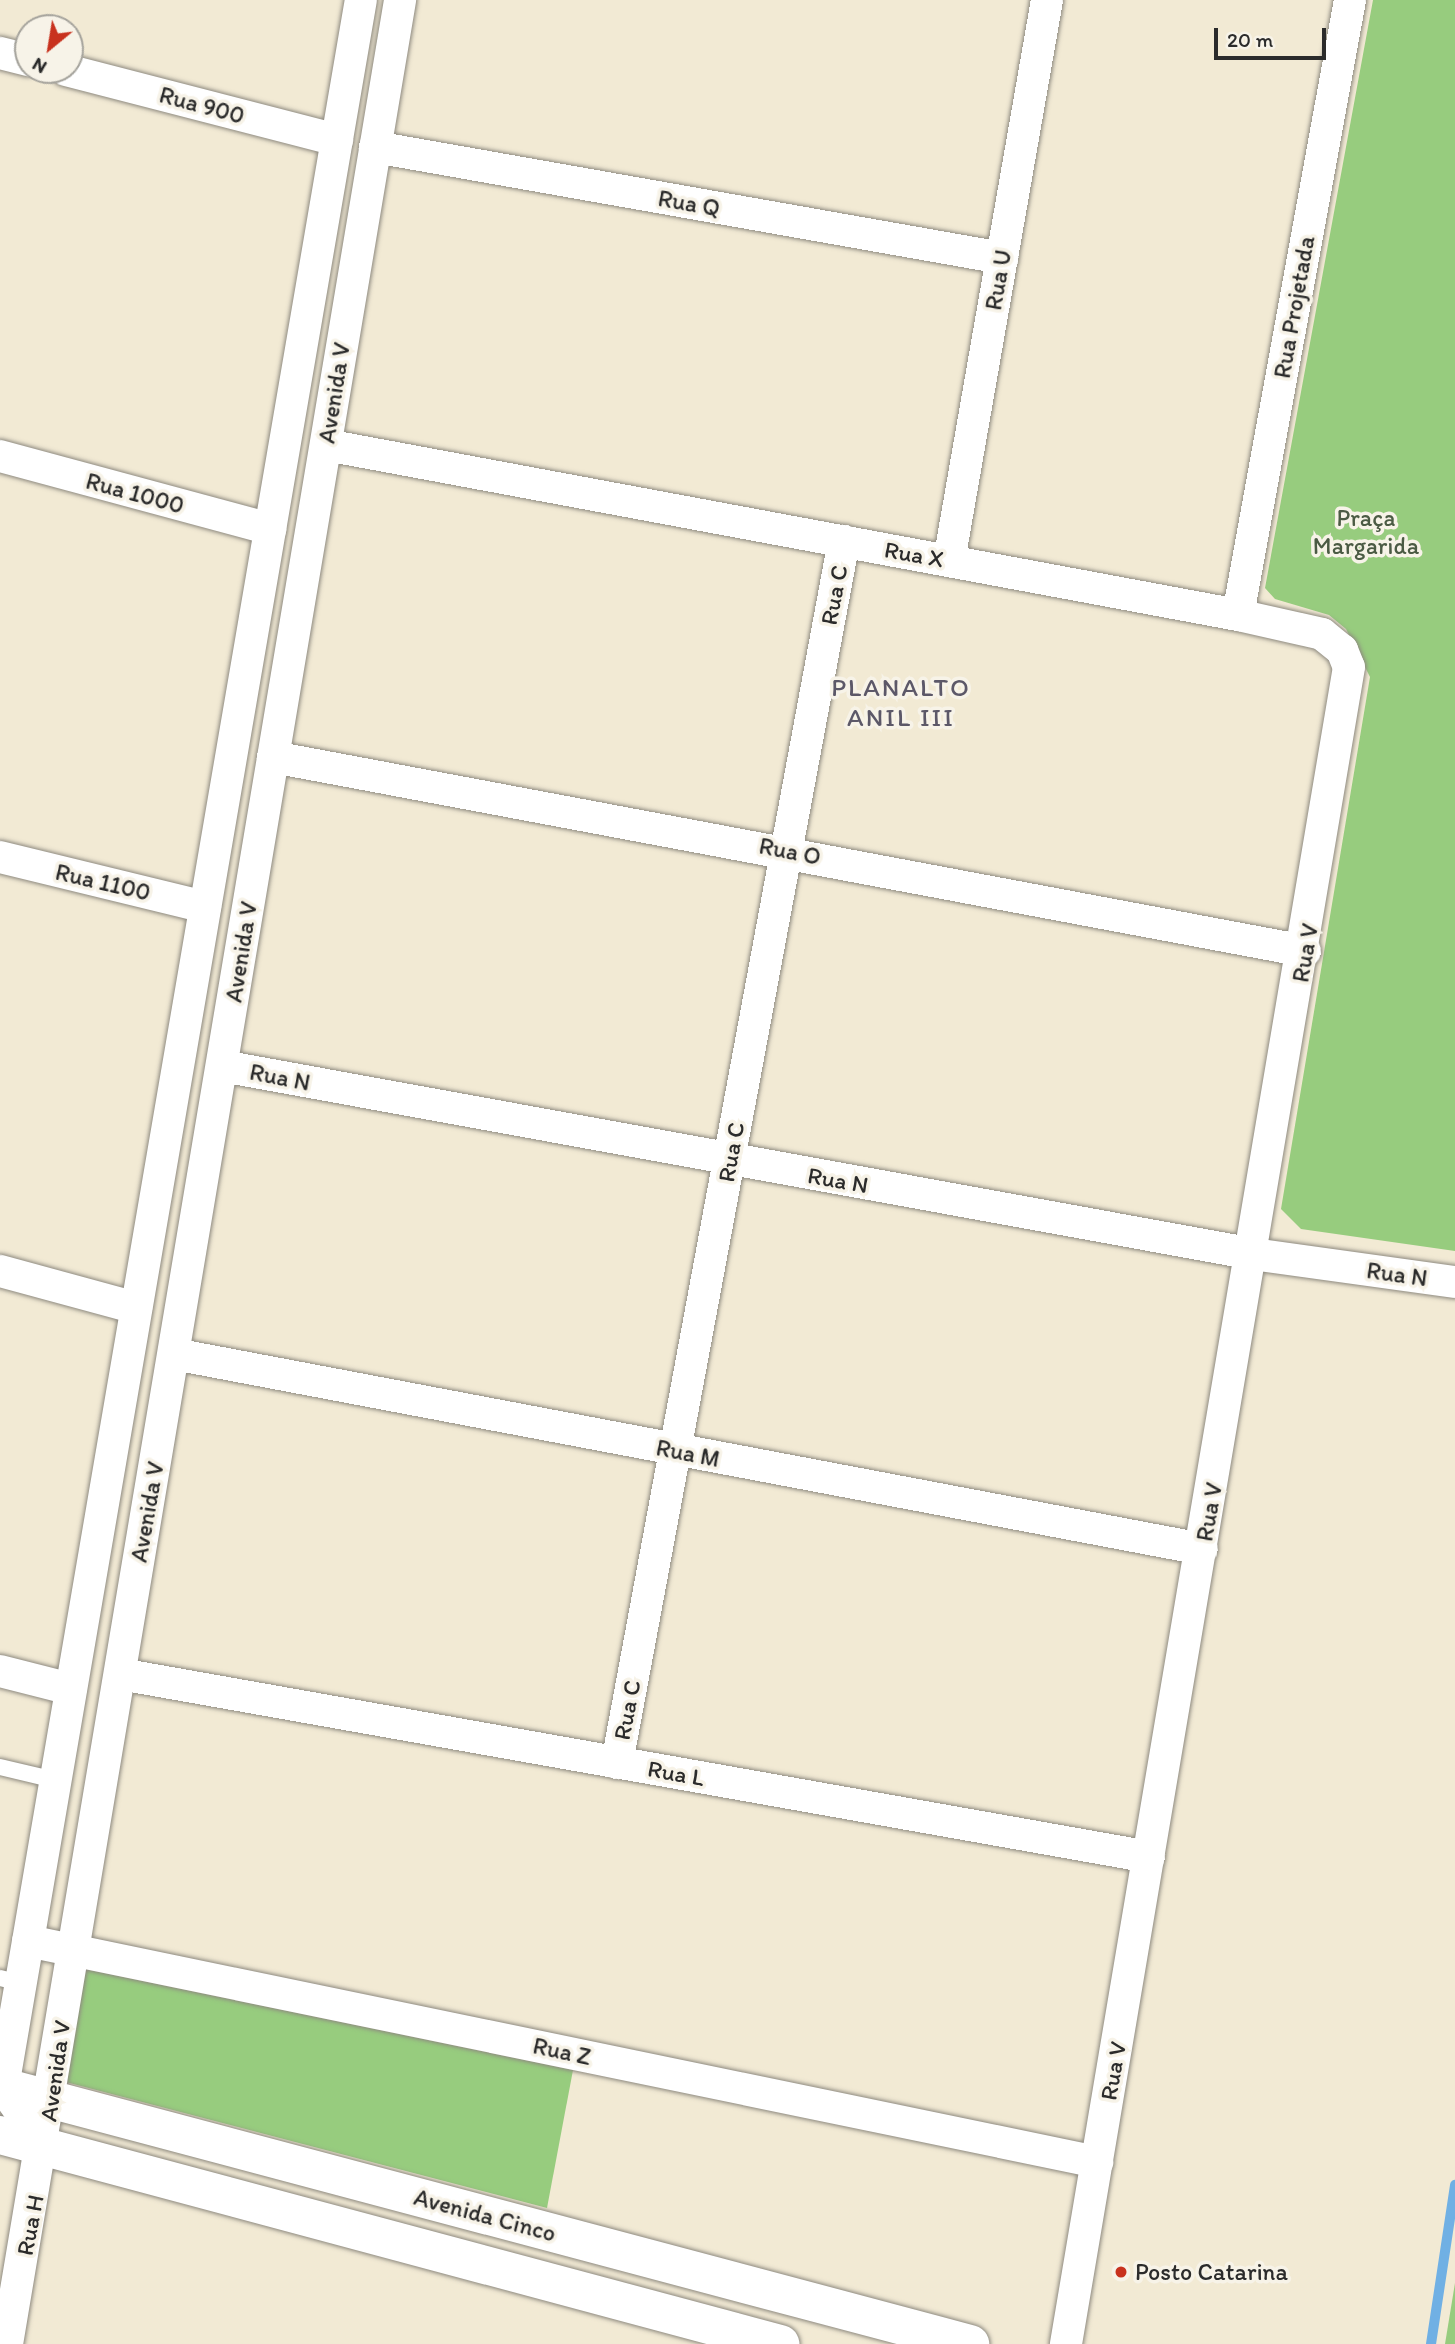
<!DOCTYPE html>
<html>
<head>
<meta charset="utf-8">
<style>
	body { margin:0 }
	#map { position:relative; width:1455px; height:2344px; overflow:hidden; background:#f2ead4; font-family:Itim,sans-serif }
	div>[style] { position:absolute }
	.green>* { inset:0; background:#97cc7e }
	.stream>* { height:10px; margin:-5px; padding:0 5px; transform-origin:5px; border-radius:5px; background:#70b0e4 }
	.roads { filter:drop-shadow(0 0 2px #8e8a80) drop-shadow(0 0 2px #8e8a80) }
	.lane>* { height:16px; margin:-8px; padding:0 8px; transform-origin:8px; border-radius:8px; background:#fff }
	.street>* { height:32px; margin:-16px; padding:0 16px; transform-origin:16px; border-radius:16px; background:#fff }
	.secondary>* { height:38px; margin:-19px; padding:0 19px; transform-origin:19px; border-radius:19px; background:#fff }
	.dots>* { width:19px; height:19px; translate:-50% -50%; box-sizing:border-box; border:4px solid #f7f3e8; border-radius:50% }
	span { translate:-50% -50%; white-space:nowrap; text-align:center; line-height:1.15; -webkit-text-stroke:7px #f7f3e8; paint-order:stroke }
	.street-label { font-size:24px; color:#2b2b2b }
	.park-label { font-size:24px; color:#4b5b44 }
	.poi-label { font-size:24px; color:#2b2b2b }
	.left { translate:0 -50%; text-align:left }
	.neighbourhood-label { font-size:26px; color:#5c5868; letter-spacing:2px }
	.north { position:absolute; left:14px; top:14px; width:70px; height:70px; box-sizing:border-box; background:#f7f3e8; border:2px solid #a5a39c; border-radius:50%; rotate:210deg; font-size:19px; font-weight:700; line-height:28px; text-align:center; color:#2b2b2b }
	.north::after { content:''; display:block; margin:auto; width:24px; height:32px; background:#c8321e; clip-path:polygon(50% 0,100% 100%,50% 72%,0 100%) }
	.scale { position:absolute; left:1214px; top:28px; width:112px; height:32px; box-sizing:border-box; border:4px solid #2b2b2b; border-top:0; padding-left:9px; font-size:21px; line-height:24px; white-space:nowrap; color:#2b2b2b; -webkit-text-stroke:5px #f7f3e8; paint-order:stroke }
</style>
</head>
<body>
<div id="map">
	<div class="green">
		<div style="clip-path:polygon(1373px 0,1455px 0,1455px 1251px,1301px 1229px,1281px 1209px,1370px 677px,1346px 629px,1329px 615px,1275px 599px,1265px 588px)"></div>
		<div style="clip-path:polygon(80px 1968px,573px 2070px,547px 2208px,58px 2080px)"></div>
		<div style="clip-path:polygon(1455px 2283px,1455px 2344px,1445px 2344px)"></div>
	</div>
	<div class="stream">
		<div style="left:1431px;top:2344px;width:161px;rotate:-81.4deg"></div>
	</div>
	<div class="roads">
		<div class="lane">
			<div style="left:0;top:1767px;width:57px;rotate:13.3deg"></div>
			<div style="left:0;top:1978px;width:21px;rotate:14deg"></div>
		</div>
		<div class="street">
			<div style="left:0;top:53px;width:29px;rotate:14deg"></div>
			<div style="left:66px;top:70px;width:280px;rotate:14.5deg"></div>
			<div style="left:375px;top:147px;width:637px;rotate:10.04deg"></div>
			<div style="left:326px;top:445px;width:928px;rotate:10.56deg"></div>
			<div style="left:1238px;top:615px;width:86px;rotate:12.7deg"></div>
			<div style="left:1322px;top:634px;width:26px;rotate:39deg"></div>
			<div style="left:1342px;top:650px;width:18px;rotate:68deg"></div>
			<div style="left:1349px;top:667px;width:1701px;rotate:99.58deg"></div>
			<div style="left:0;top:456px;width:280px;rotate:15.1deg"></div>
			<div style="left:949px;top:561px;width:569px;rotate:-80.09deg"></div>
			<div style="left:1238px;top:615px;width:625px;rotate:-79.68deg"></div>
			<div style="left:273px;top:757px;width:1050px;rotate:10.65deg"></div>
			<div style="left:0;top:857px;width:211px;rotate:13.7deg"></div>
			<div style="left:222px;top:1066px;width:1048px;rotate:10.33deg"></div>
			<div style="left:1253px;top:1254px;width:204px;rotate:7.9deg"></div>
			<div style="left:0;top:1271px;width:141px;rotate:15.2deg"></div>
			<div style="left:174px;top:1354px;width:1046px;rotate:10.74deg"></div>
			<div style="left:0;top:1671px;width:73px;rotate:14.2deg"></div>
			<div style="left:120px;top:1674px;width:1045px;rotate:10.08deg"></div>
			<div style="left:617px;top:1763px;width:1243px;rotate:-79.48deg"></div>
			<div style="left:28px;top:1941px;width:1092px;rotate:11.68deg"></div>
			<div style="left:45px;top:2147px;width:73px;rotate:-125deg"></div>
			<div style="left:3px;top:2087px;width:2117px;rotate:-80.27deg"></div>
			<div style="left:7px;top:2344px;width:2377px;rotate:-80.48deg"></div>
		</div>
		<div class="secondary">
			<div style="left:0;top:2086px;width:1004px;rotate:14.89deg"></div>
			<div style="left:0;top:2135px;width:808px;rotate:15deg"></div>
		</div>
	</div>
	<div class="dots">
		<div style="left:1121px;top:2272px;background:#c8321e"></div>
	</div>
	<div class="street-label">
		<span style="left:202px;top:105px;rotate:15deg">Rua 900</span>
		<span style="left:689px;top:203px;rotate:10deg">Rua Q</span>
		<span style="left:998px;top:280px;rotate:-80deg">Rua U</span>
		<span style="left:1294px;top:307px;rotate:-80deg">Rua Projetada</span>
		<span style="left:334px;top:393px;rotate:-81deg">Avenida V</span>
		<span style="left:135px;top:493px;rotate:15deg">Rua 1000</span>
		<span style="left:914px;top:554px;rotate:10deg">Rua X</span>
		<span style="left:834px;top:595px;rotate:-79deg">Rua C</span>
		<span style="left:790px;top:851px;rotate:11deg">Rua O</span>
		<span style="left:103px;top:882px;rotate:13deg">Rua 1100</span>
		<span style="left:241px;top:952px;rotate:-81deg">Avenida V</span>
		<span style="left:1305px;top:953px;rotate:-80deg">Rua V</span>
		<span style="left:280px;top:1077px;rotate:11deg">Rua N</span>
		<span style="left:731px;top:1152px;rotate:-80deg">Rua C</span>
		<span style="left:838px;top:1180px;rotate:10deg">Rua N</span>
		<span style="left:1397px;top:1274px;rotate:8deg">Rua N</span>
		<span style="left:688px;top:1453px;rotate:11deg">Rua M</span>
		<span style="left:147px;top:1512px;rotate:-80deg">Avenida V</span>
		<span style="left:1209px;top:1512px;rotate:-80deg">Rua V</span>
		<span style="left:627px;top:1710px;rotate:-79deg">Rua C</span>
		<span style="left:676px;top:1773px;rotate:10deg">Rua L</span>
		<span style="left:562px;top:2051px;rotate:12deg">Rua Z</span>
		<span style="left:55px;top:2071px;rotate:-82deg">Avenida V</span>
		<span style="left:1113px;top:2071px;rotate:-80deg">Rua V</span>
		<span style="left:485px;top:2215px;rotate:15deg">Avenida Cinco</span>
		<span style="left:30px;top:2225px;rotate:-79deg">Rua H</span>
	</div>
	<div class="park-label">
		<span style="left:1366px;top:532px">Praça<br>Margarida</span>
	</div>
	<div class="poi-label">
		<span class="left" style="left:1135px;top:2272px">Posto Catarina</span>
	</div>
	<div class="neighbourhood-label">
		<span style="left:901px;top:703px">PLANALTO<br>ANIL III</span>
	</div>
	<div class="north">N</div>
	<div class="scale">20 m</div>
</div>
</body>
</html>
